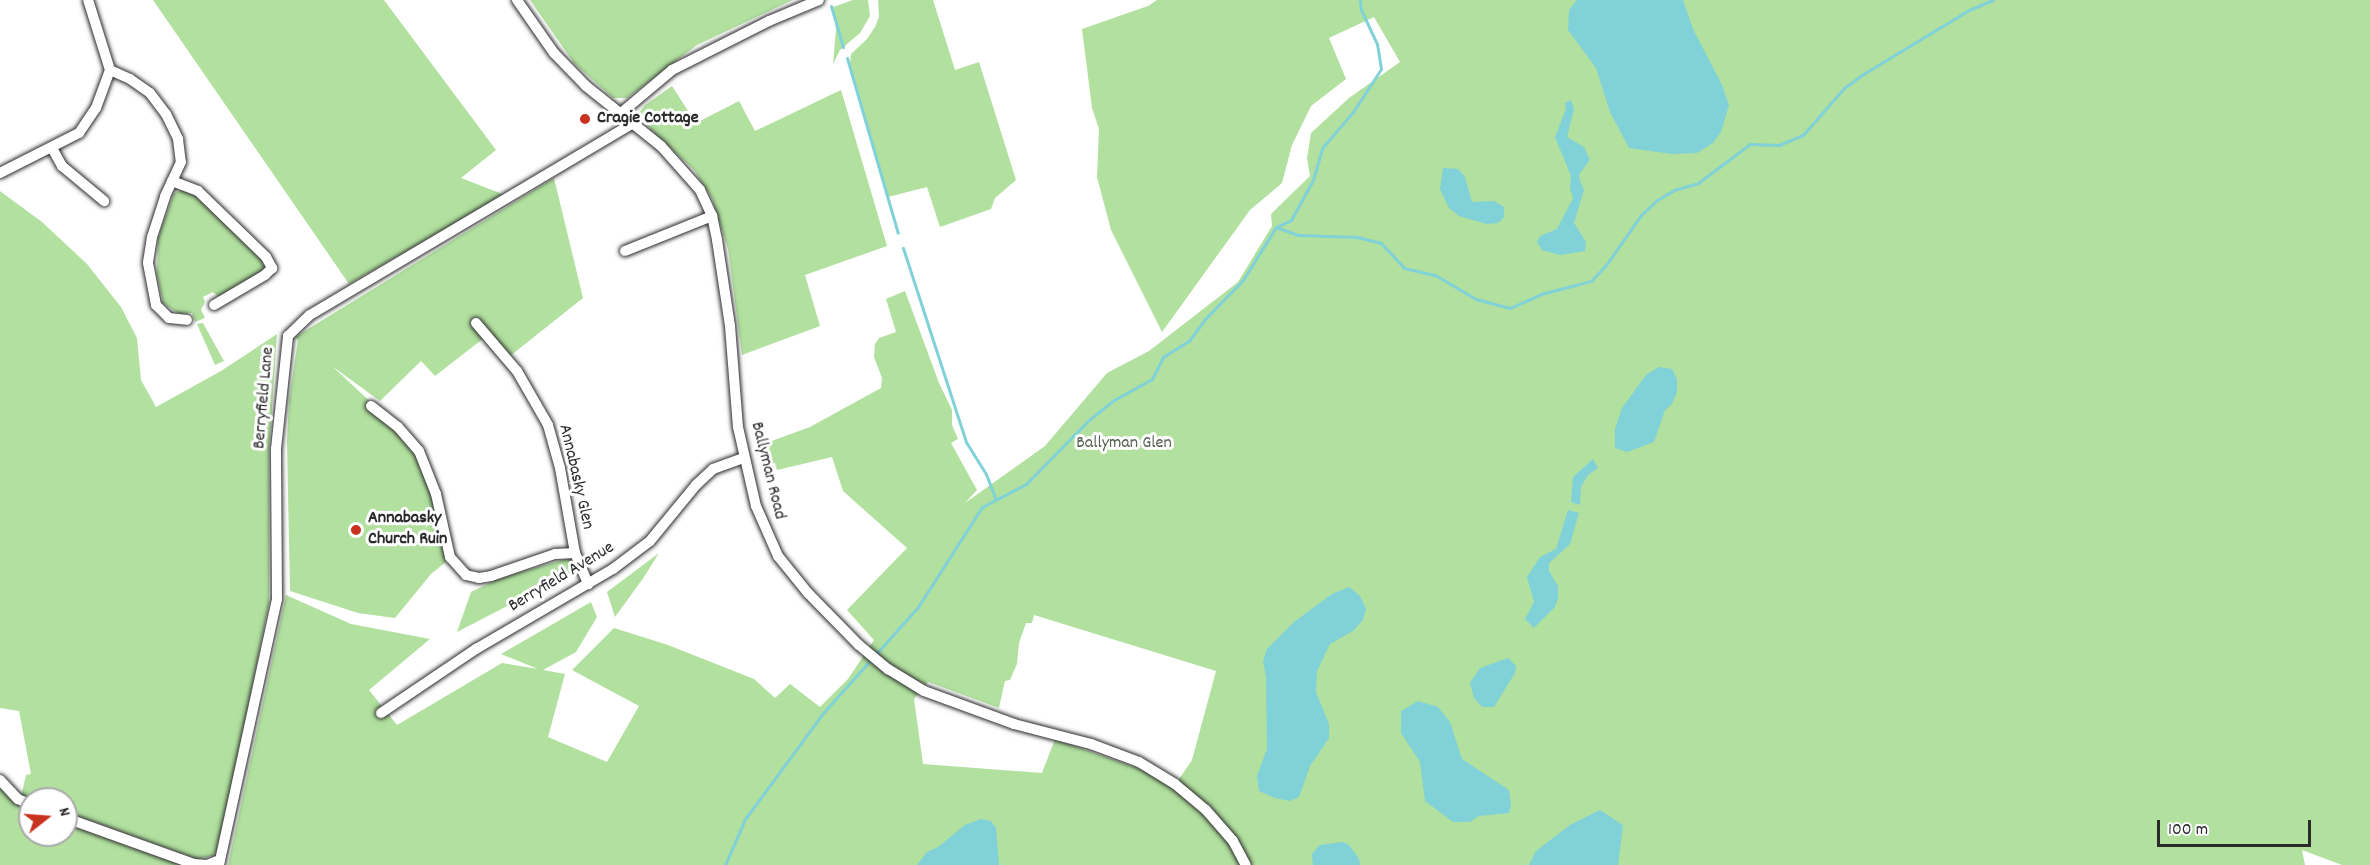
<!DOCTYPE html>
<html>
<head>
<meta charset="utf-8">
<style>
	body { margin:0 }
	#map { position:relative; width:2370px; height:865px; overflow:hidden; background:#fff; font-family:Dekko,sans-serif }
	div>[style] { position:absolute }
	.green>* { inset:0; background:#b1e09f }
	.water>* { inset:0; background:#80d1d8 }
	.stream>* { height:3px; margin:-1.5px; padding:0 1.5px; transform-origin:1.5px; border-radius:1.5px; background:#80d1d8 }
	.roads { filter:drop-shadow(0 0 2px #2b2b2b) drop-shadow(0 0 2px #2b2b2b) }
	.minor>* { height:10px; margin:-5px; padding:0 5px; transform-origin:5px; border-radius:5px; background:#fff }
	.dots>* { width:16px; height:16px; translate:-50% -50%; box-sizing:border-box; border:3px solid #fff; border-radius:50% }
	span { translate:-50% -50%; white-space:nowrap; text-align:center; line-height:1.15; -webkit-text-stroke:6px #fff; paint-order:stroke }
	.poi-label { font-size:18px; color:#2b2b2b; font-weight:700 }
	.left { translate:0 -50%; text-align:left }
	.street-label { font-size:18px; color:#2b2b2b }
	.park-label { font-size:18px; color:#53614e }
	.north { position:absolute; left:18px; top:787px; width:60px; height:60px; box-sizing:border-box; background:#fff; border:2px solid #aaa; border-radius:50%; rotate:73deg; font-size:16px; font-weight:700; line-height:24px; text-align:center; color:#2b2b2b }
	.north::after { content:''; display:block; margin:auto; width:21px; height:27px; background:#c8321e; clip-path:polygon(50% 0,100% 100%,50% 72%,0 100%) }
	.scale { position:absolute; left:2157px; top:820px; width:154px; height:27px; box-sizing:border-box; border:3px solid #2b2b2b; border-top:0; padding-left:8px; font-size:18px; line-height:21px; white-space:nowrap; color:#2b2b2b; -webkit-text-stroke:4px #fff; paint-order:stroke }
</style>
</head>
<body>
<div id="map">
	<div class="green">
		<div style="clip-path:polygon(153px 0,384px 0,496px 150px,461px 178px,505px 195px,349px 284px)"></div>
		<div style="clip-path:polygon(530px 0,793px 0,697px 45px,627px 98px,613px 98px,574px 63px)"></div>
		<div style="clip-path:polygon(853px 0,868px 0,870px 16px,860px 33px,840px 50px,833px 64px,836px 29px,833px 7px)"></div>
		<div style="clip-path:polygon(878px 0,933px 0,955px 70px,979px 62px,1016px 180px,995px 198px,991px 209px,940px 227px,927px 187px,888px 197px,850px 63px,851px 54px,867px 39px,875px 27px,879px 17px)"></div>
		<div style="clip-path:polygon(evenodd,1157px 0,2370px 0,2370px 865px,2342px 865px,2302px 850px,2305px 865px,228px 865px,286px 595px,351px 624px,430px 639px,369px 690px,397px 725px,502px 663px,538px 669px,501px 654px,591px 602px,597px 617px,576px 652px,543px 670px,565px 674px,548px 737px,607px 762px,639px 706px,572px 670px,614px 628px,668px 645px,754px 679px,775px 698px,790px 684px,820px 707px,848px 679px,874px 640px,847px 610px,907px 548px,843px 491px,832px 457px,777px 470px,775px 463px,761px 466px,755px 447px,810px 427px,881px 388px,882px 378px,874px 357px,875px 344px,879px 338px,896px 332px,886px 299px,905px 291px,939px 383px,952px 410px,952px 425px,958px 439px,951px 443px,977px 490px,965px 503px,1045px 446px,1107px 373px,1149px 351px,1238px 282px,1272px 226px,1271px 214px,1310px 176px,1307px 158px,1311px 133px,1349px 98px,1400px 62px,1374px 17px,1329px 38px,1346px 79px,1311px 106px,1292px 145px,1282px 183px,1250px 210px,1162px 332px,1111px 230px,1097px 177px,1099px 129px,1092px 108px,1082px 29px,1148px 6px,1157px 0,1034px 615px,1216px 671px,1192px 760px,1177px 782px,1055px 739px,1042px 773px,923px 764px,914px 699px,928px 682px,999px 708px,1005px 681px,1010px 680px,1017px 664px,1019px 643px,1026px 623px,1032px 623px,1034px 615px)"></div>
		<div style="clip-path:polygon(672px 86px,696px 123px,739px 101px,755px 131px,841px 90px,887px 246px,805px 275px,820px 326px,742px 355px,728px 249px,712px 198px,694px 170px,640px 119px,639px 113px,645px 105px)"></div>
		<div style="clip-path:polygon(554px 178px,583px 298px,510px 356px,484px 338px,435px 376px,421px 361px,380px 401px,332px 366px,391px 421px,415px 452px,427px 477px,447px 561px,431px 574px,395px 618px,358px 613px,290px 591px,287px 441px,289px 400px,298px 340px,295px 337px)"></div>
		<div style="clip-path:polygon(183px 190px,194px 194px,262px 260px,264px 266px,262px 271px,220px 298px,213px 292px,203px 297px,205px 302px,201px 310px,205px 318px,195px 322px,192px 313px,179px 314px,163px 303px,157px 274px,158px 238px,174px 193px)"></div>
		<div style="clip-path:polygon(0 191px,42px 222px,87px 264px,121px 307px,137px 338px,141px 380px,156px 407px,221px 371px,277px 334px,269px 453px,269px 603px,220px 847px,212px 856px,197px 859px,66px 812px,66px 799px,21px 797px,26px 775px,31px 774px,19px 711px,0 708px)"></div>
		<div style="clip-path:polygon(203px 323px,224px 361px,215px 365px,197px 324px)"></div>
		<div style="clip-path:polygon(659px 553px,644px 577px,615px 617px,607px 592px)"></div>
		<div style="clip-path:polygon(569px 558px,577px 570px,457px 632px,471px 592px,498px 579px)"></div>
		<div style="clip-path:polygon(0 784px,16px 805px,30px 810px,30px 835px,66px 835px,66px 824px,182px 865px,0 865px)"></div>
	</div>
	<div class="water">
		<div style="clip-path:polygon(1577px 0,1683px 0,1693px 29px,1722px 85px,1729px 105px,1721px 132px,1713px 143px,1697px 153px,1672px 154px,1629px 148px,1610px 112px,1596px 68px,1568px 30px,1569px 10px)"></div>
		<div style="clip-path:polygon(1571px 100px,1574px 109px,1567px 137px,1584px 147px,1590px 160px,1580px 173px,1579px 178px,1584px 190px,1574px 223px,1586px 242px,1585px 251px,1560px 255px,1542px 250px,1537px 242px,1540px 236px,1557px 229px,1573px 198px,1570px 188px,1571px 176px,1555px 137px,1566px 109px,1565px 103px)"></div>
		<div style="clip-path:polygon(1443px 168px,1458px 169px,1465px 177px,1472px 202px,1494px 201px,1504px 207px,1504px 217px,1498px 223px,1487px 224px,1459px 216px,1449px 208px,1440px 189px)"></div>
		<div style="clip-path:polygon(1659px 367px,1672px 369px,1677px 379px,1677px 392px,1672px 404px,1665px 410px,1654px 442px,1627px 452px,1615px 448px,1615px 429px,1622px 408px,1646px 375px)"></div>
		<div style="clip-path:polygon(1593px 459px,1598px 468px,1588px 475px,1581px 487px,1580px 505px,1571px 502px,1573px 477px)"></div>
		<div style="clip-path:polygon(1568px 510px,1579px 513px,1570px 544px,1549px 563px,1549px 571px,1558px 586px,1558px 598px,1555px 607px,1534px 628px,1525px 619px,1534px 602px,1527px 577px,1540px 557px,1556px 549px)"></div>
		<div style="clip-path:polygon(1349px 587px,1360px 596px,1366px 609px,1363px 620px,1353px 631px,1330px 644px,1317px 671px,1316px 692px,1329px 724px,1329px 738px,1310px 766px,1299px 797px,1290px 801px,1275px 798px,1259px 791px,1257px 776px,1267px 749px,1266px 677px,1263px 661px,1267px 649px,1294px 622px,1332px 594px)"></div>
		<div style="clip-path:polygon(1508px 658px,1516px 666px,1515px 673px,1494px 707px,1482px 707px,1474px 698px,1470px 683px,1480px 668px)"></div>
		<div style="clip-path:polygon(1418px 701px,1438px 707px,1450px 722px,1462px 759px,1509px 790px,1511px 806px,1509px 813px,1479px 816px,1470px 822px,1453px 822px,1425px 801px,1420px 762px,1401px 733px,1401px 711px)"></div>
		<div style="clip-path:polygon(1600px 810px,1623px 825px,1618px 865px,1529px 865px,1536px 851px,1570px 825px)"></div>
		<div style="clip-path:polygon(981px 819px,991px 821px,996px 828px,999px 865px,917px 865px,927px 852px,938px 847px,965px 825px)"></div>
		<div style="clip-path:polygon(1343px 842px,1349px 845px,1359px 859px,1360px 865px,1313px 865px,1312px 854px,1320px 845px)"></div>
	</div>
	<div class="stream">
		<div style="left:831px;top:6px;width:43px;rotate:73.7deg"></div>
		<div style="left:847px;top:58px;width:182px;rotate:73.8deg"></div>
		<div style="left:1276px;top:227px;width:23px;rotate:20deg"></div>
		<div style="left:1298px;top:235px;width:59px;rotate:1.9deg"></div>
		<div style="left:1357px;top:237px;width:25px;rotate:14deg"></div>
		<div style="left:1381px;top:243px;width:34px;rotate:47deg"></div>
		<div style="left:1404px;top:268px;width:32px;rotate:13deg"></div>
		<div style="left:1435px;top:275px;width:48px;rotate:30.3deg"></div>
		<div style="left:1476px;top:299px;width:35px;rotate:15deg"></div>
		<div style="left:1510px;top:308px;width:34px;rotate:-24deg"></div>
		<div style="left:1541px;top:294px;width:52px;rotate:-14.6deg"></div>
		<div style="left:1591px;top:281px;width:22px;rotate:-47deg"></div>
		<div style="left:1606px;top:265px;width:61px;rotate:-55deg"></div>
		<div style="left:1641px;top:215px;width:22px;rotate:-43deg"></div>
		<div style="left:1657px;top:200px;width:20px;rotate:-30deg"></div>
		<div style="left:1674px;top:190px;width:25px;rotate:-16deg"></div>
		<div style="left:1698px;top:183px;width:65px;rotate:-36.9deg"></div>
		<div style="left:1750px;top:144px;width:29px;rotate:2deg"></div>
		<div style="left:1779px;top:145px;width:26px;rotate:-23deg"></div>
		<div style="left:1803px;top:135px;width:62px;rotate:-48.9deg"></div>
		<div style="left:1844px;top:88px;width:26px;rotate:-36deg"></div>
		<div style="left:1865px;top:73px;width:122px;rotate:-31.2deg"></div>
		<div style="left:1969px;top:10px;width:26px;rotate:-23deg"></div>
		<div style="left:903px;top:248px;width:204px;rotate:72deg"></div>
		<div style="left:966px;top:442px;width:38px;rotate:58deg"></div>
		<div style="left:986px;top:474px;width:28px;rotate:69deg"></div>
		<div style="left:725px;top:865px;width:50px;rotate:-66.5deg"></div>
		<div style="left:745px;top:819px;width:133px;rotate:-53.6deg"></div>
		<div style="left:824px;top:712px;width:141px;rotate:-48.2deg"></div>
		<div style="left:918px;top:607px;width:119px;rotate:-57.4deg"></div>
		<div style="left:982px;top:507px;width:50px;rotate:-27.6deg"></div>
		<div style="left:1026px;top:484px;width:90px;rotate:-45.5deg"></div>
		<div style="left:1089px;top:420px;width:32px;rotate:-39deg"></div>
		<div style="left:1114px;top:400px;width:43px;rotate:-28.9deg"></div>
		<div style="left:1152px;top:379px;width:25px;rotate:-63deg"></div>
		<div style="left:1163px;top:357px;width:31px;rotate:-32deg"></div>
		<div style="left:1189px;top:341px;width:27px;rotate:-54deg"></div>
		<div style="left:1205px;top:319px;width:54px;rotate:-45.7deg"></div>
		<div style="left:1243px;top:280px;width:62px;rotate:-58.1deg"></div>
		<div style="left:1276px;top:227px;width:17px;rotate:-25deg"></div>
		<div style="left:1291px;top:220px;width:46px;rotate:-61.2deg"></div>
		<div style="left:1313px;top:180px;width:33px;rotate:-74deg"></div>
		<div style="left:1322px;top:148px;width:48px;rotate:-49.3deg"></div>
		<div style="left:1353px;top:112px;width:51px;rotate:-56.9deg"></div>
		<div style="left:1381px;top:69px;width:25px;rotate:-99deg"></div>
		<div style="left:1377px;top:44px;width:38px;rotate:-115deg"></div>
		<div style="left:1361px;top:10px;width:10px;rotate:-96deg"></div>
	</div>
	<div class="roads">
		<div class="minor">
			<div style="left:517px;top:0;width:65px;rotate:55.1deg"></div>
			<div style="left:554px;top:53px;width:46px;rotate:45.9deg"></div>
			<div style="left:586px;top:86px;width:96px;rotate:38.7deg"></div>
			<div style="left:661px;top:146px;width:59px;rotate:48.4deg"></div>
			<div style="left:700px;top:190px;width:29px;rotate:65deg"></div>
			<div style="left:712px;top:216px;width:25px;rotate:78deg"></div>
			<div style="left:717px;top:240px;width:87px;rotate:81.4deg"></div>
			<div style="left:730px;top:326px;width:101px;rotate:85.5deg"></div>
			<div style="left:738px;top:427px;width:81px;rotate:77.2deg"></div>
			<div style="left:756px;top:506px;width:55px;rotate:66.3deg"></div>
			<div style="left:778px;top:556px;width:48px;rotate:51deg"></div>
			<div style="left:808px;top:593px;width:73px;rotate:45.6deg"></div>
			<div style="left:859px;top:645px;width:38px;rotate:40deg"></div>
			<div style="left:888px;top:669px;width:42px;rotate:31.4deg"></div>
			<div style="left:924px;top:691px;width:96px;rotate:20.1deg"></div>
			<div style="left:1014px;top:724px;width:80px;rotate:14.6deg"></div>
			<div style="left:1091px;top:744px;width:51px;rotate:20.6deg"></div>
			<div style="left:1139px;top:762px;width:42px;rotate:31.4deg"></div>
			<div style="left:1175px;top:784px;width:40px;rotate:40deg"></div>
			<div style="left:1206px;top:810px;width:41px;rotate:48.9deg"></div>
			<div style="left:1233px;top:841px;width:27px;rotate:62deg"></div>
			<div style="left:110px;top:70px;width:22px;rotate:24deg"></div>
			<div style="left:130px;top:79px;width:24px;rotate:35deg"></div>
			<div style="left:150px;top:93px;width:26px;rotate:53deg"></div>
			<div style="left:166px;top:114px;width:28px;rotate:64deg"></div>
			<div style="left:178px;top:139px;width:23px;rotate:83deg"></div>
			<div style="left:181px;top:162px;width:38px;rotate:115deg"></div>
			<div style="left:165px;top:197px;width:42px;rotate:108deg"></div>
			<div style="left:152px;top:237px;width:26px;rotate:99deg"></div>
			<div style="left:148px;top:263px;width:43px;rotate:79.2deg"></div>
			<div style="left:156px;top:305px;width:18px;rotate:45deg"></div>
			<div style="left:169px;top:318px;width:18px;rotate:6deg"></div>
			<div style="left:621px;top:113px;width:67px;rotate:-40.1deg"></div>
			<div style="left:672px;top:70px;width:109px;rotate:-26.8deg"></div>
			<div style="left:769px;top:21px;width:54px;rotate:-22.8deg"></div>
			<div style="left:52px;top:148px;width:21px;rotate:61deg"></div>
			<div style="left:62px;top:166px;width:55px;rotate:39.8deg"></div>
			<div style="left:0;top:173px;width:89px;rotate:-26.9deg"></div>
			<div style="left:79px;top:133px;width:30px;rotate:-56deg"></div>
			<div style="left:96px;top:108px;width:40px;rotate:-69.8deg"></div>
			<div style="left:110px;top:70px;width:73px;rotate:-107.4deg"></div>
			<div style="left:172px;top:181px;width:28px;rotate:21deg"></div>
			<div style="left:198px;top:191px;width:95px;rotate:44.1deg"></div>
			<div style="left:266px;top:257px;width:13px;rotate:61deg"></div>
			<div style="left:272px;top:268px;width:10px;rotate:135deg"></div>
			<div style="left:265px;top:275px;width:59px;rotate:149.5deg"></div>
			<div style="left:625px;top:251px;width:94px;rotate:-21.9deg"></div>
			<div style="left:476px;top:323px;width:63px;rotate:49.5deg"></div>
			<div style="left:517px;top:371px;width:62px;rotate:60.1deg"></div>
			<div style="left:548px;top:425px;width:45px;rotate:74.4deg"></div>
			<div style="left:560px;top:468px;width:86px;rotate:80deg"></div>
			<div style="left:575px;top:553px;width:34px;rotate:67deg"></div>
			<div style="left:371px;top:406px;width:34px;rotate:38deg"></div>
			<div style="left:398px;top:427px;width:32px;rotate:49deg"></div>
			<div style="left:419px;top:451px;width:46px;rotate:68.4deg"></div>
			<div style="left:436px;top:494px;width:65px;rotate:77.5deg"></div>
			<div style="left:450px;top:557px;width:24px;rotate:48deg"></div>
			<div style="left:466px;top:575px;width:13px;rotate:13deg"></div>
			<div style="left:479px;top:578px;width:12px;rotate:-9deg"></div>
			<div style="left:491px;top:576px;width:68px;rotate:-19deg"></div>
			<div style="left:555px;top:554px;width:20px;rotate:-3deg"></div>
			<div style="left:381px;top:713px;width:115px;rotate:-34deg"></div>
			<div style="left:476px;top:649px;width:159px;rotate:-30.3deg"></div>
			<div style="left:613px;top:569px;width:46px;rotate:-37.1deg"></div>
			<div style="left:650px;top:541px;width:72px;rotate:-50.6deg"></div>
			<div style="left:696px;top:485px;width:23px;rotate:-43deg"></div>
			<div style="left:713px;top:469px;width:33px;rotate:-20deg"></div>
			<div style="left:0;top:780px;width:26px;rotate:47deg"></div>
			<div style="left:18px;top:799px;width:13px;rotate:23deg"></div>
			<div style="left:66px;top:818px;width:136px;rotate:19.8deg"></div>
			<div style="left:194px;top:864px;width:13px;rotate:4deg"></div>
			<div style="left:207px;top:865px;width:14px;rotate:-21deg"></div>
			<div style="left:219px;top:865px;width:272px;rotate:-77.7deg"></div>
			<div style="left:277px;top:599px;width:150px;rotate:-90.4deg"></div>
			<div style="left:276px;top:449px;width:114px;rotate:-83.9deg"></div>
			<div style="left:288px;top:336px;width:30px;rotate:-44deg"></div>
			<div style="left:310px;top:315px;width:377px;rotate:-30.7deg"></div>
		</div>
	</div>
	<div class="dots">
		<div style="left:585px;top:119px;background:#c8321e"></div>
		<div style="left:356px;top:530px;background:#c8321e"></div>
	</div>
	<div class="poi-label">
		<span class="left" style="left:597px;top:119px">Cragie Cottage</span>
		<span class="left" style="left:368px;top:530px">Annabasky<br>Church Ruin</span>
	</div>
	<div class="street-label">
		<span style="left:265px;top:398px;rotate:-85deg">Berryfield Lane</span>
		<span style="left:767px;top:471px;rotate:76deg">Ballyman Road</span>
		<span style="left:575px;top:477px;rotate:77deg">Annabasky Glen</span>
		<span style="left:562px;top:578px;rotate:-31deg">Berryfield Avenue</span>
	</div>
	<div class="park-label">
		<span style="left:1124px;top:444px">Ballyman Glen</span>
	</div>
	<div class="north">N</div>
	<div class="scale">100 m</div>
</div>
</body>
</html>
